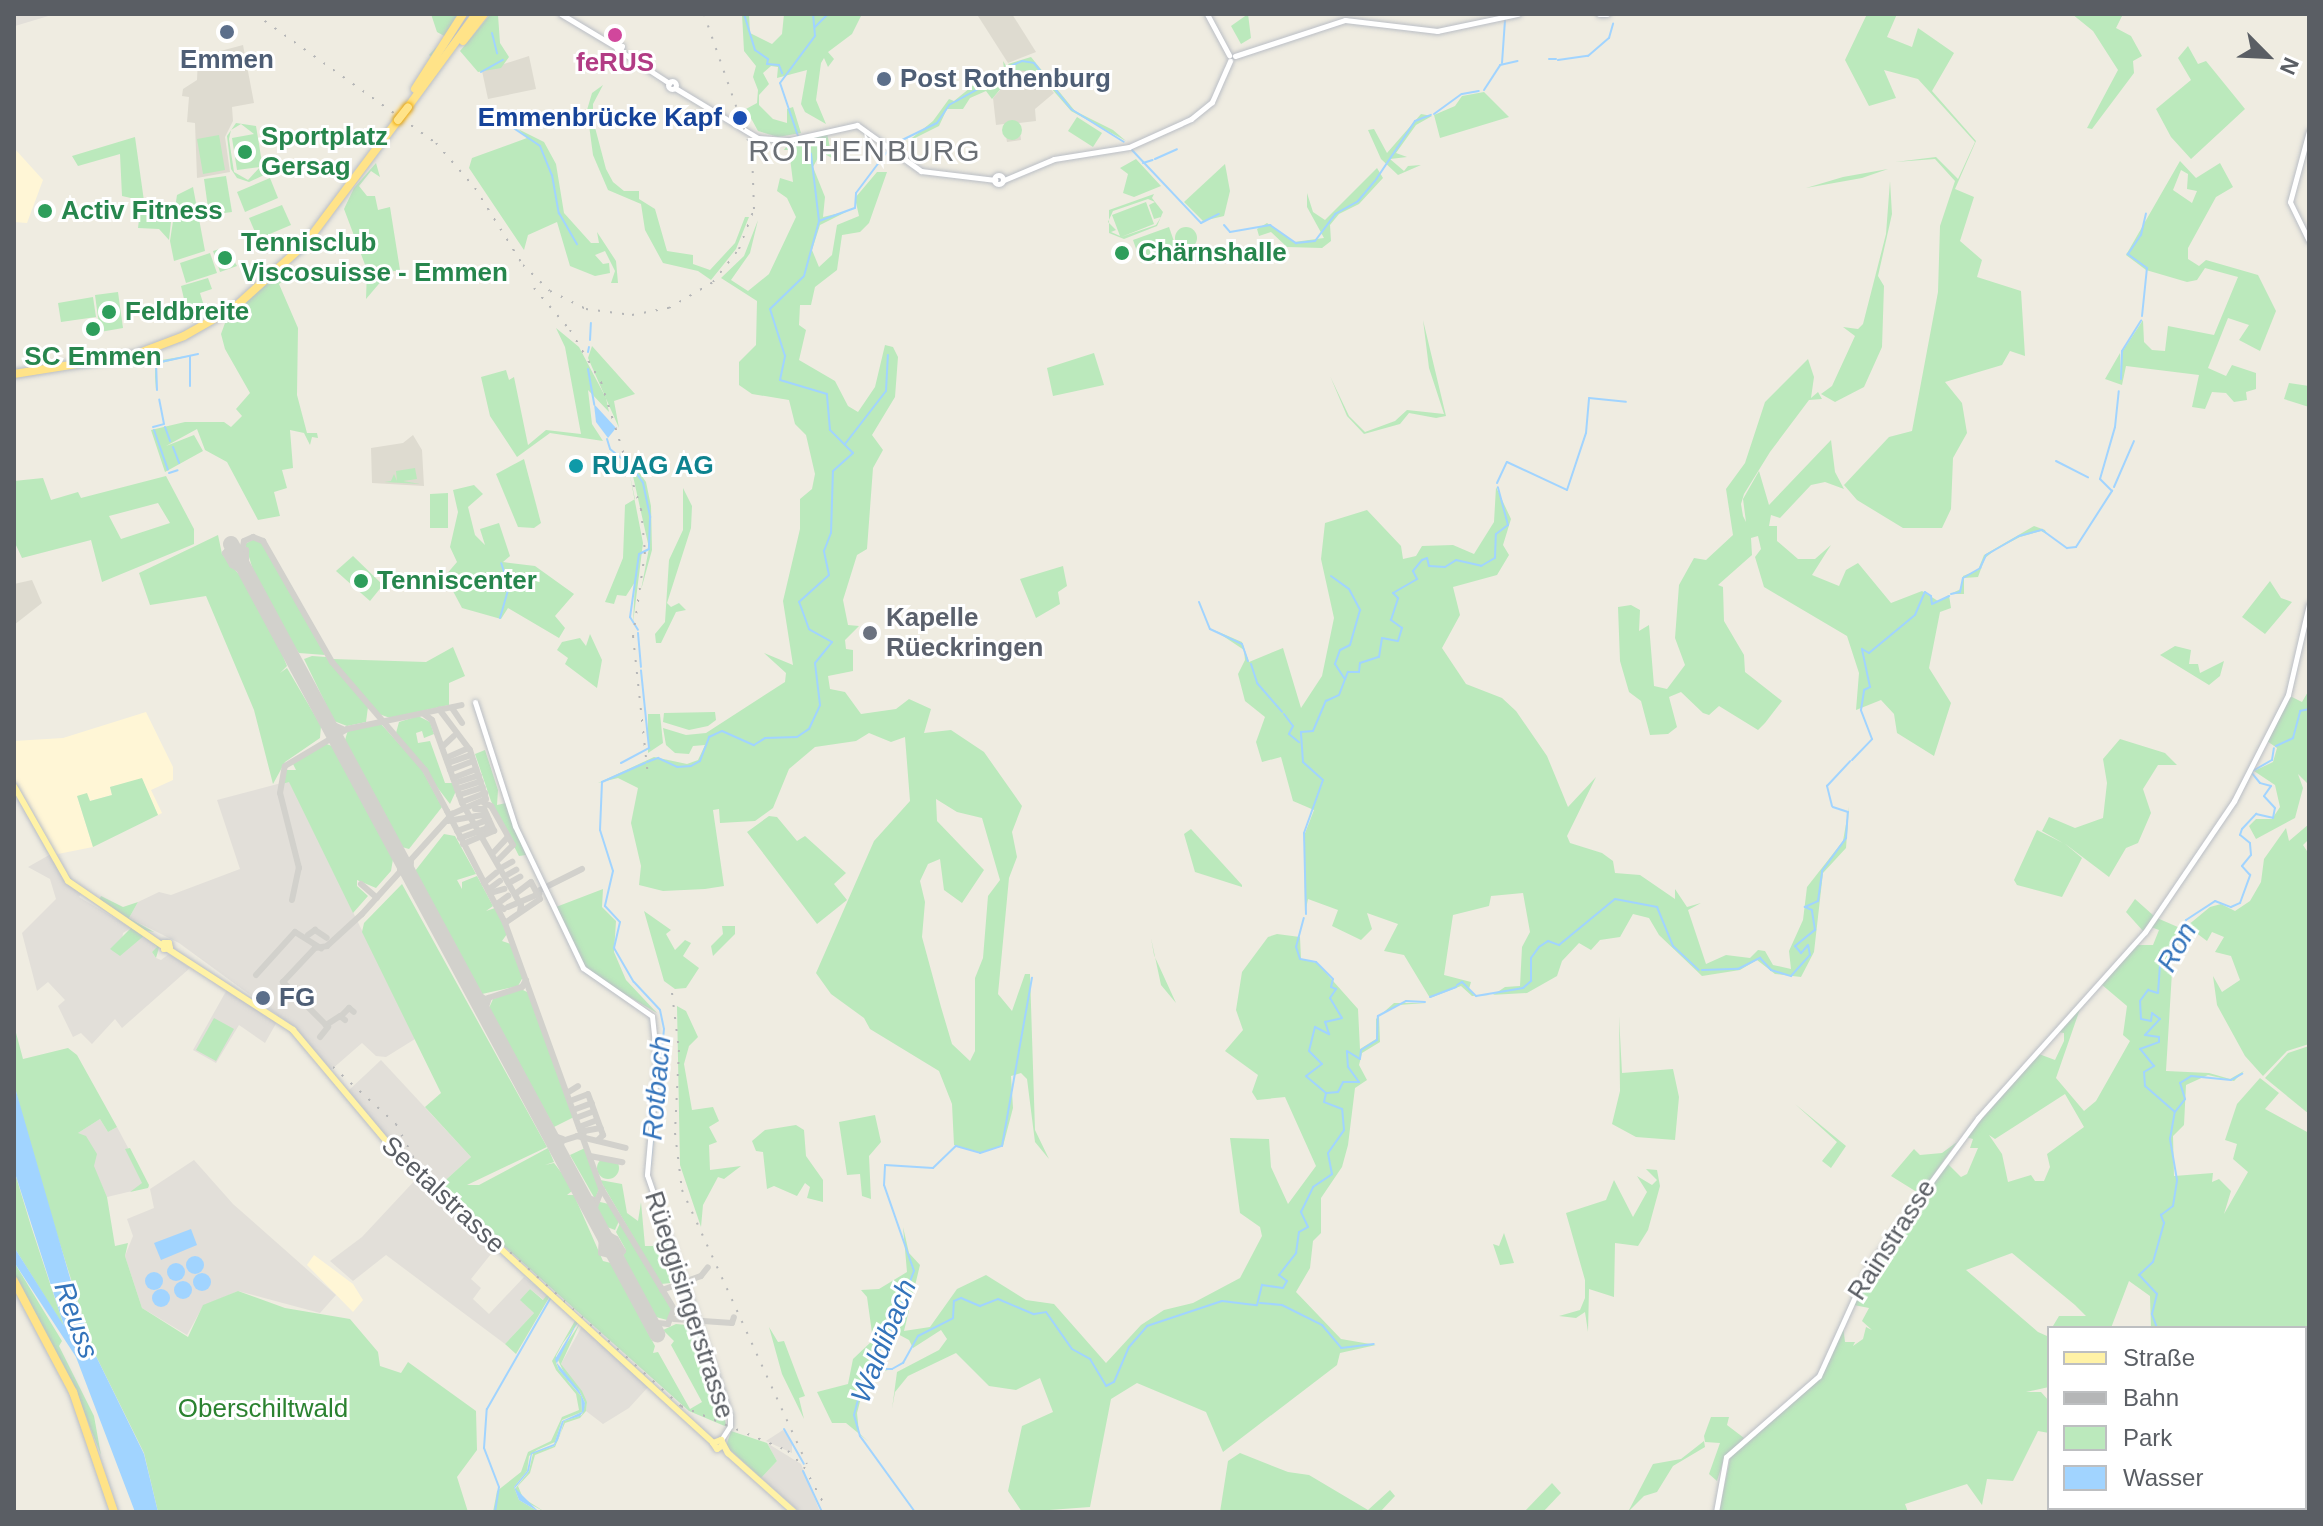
<!DOCTYPE html>
<html>
<head>
<meta charset="utf-8">
<style>
	body { margin:0 }
	#map { position:relative; width:2323px; height:1526px; overflow:hidden; background:#efece1; font-family:Arial,sans-serif }
	div>[style] { position:absolute }
	.commercial>* { inset:0; background:#fff6d6 }
	.industrial>* { inset:0; background:#e2dfd9 }
	.education>* { inset:0; background:#dedbd0 }
	.green>* { inset:0; background:#bbe9bc }
	.round { border-radius:50% }
	.water>* { inset:0; background:#a1d4ff }
	.stream>* { height:2px; margin:-1px; padding:0 1px; transform-origin:1px; border-radius:1px; background:#a1d4ff }
	.taxiway>* { height:6px; margin:-3px; padding:0 3px; transform-origin:3px; border-radius:3px; background:#d2d1cc }
	.runway>* { height:16px; margin:-8px; padding:0 8px; transform-origin:8px; border-radius:8px; background:#d2d1cc }
	.roads { filter:drop-shadow(0 0 2px #babec5) drop-shadow(0 0 2px #babec5) }
	.secondary>* { height:5px; margin:-2.5px; padding:0 2.5px; transform-origin:2.5px; border-radius:2.5px; background:#fff }
	.secondary>.ring { margin:-2.5px; padding:0; box-sizing:content-box; background:none; border:5px solid #fff; border-radius:50% }
	.primary>* { height:6px; margin:-3px; padding:0 3px; transform-origin:3px; border-radius:3px; background:#fff2a6 }
	.motorway>* { height:8px; margin:-4px; padding:0 4px; transform-origin:4px; border-radius:4px; background:#ffe388 }
	.rail>* { height:2px; margin-top:-1px; transform-origin:0; background:repeating-linear-gradient(90deg,#b5b6b7 0 2px,transparent 0 12px) }
	.bridges { filter:drop-shadow(0 0 2px #f0a900) drop-shadow(0 0 2px #f0a900) }
	.motorway-bridge>* { height:8px; margin:-4px; padding:0 4px; transform-origin:4px; border-radius:4px; background:#ffe388 }
	.dots>* { width:22px; height:22px; translate:-50% -50%; box-sizing:border-box; border:4px solid #fff; border-radius:50% }
	span { translate:-50% -50%; white-space:nowrap; text-align:center; line-height:1.15; -webkit-text-stroke:6px #fff; paint-order:stroke }
	.service-label { font-size:26px; color:#4e5e75; font-weight:700 }
	.left { translate:0 -50%; text-align:left }
	.hotel-label { font-size:26px; color:#b23c85; font-weight:700 }
	.transit-label { font-size:26px; color:#164399; font-weight:700 }
	.right { translate:-100% -50%; text-align:right }
	.leisure-label { font-size:26px; color:#27864d; font-weight:700 }
	.culture-label { font-size:26px; color:#0d838f; font-weight:700 }
	.worship-label { font-size:26px; color:#5b616d; font-weight:700 }
	.street-label { font-size:26px; color:#5a5e64 }
	.park-label { font-size:26px; color:#2b8230 }
	.water-label { font-size:28px; color:#3474bb; font-style:italic }
	.quarter-label { font-size:30px; color:#6b7076; letter-spacing:2px }
	.frame { position:absolute; inset:0; border:16px solid #5a5e64; pointer-events:none }
	.legend { position:absolute; left:2047px; top:1326px; width:260px; height:184px; box-sizing:border-box; background:#fff; border:2px solid #bdbfc1; margin:0; padding:10px 14px; list-style:none; font-size:24px; color:#5a5e64 }
	.legend li { display:flex; align-items:center; gap:16px; height:40px }
	.legend b { width:40px; border:2px solid #bdbfc1 }
	.north { position:absolute; left:2227px; top:16px; width:80px; height:80px; -webkit-text-stroke:6px #fff; paint-order:stroke; rotate:114deg; font-size:22px; font-weight:700; line-height:32px; text-align:center; color:#5a5e64 }
	.north::after { content:''; display:block; margin:auto; width:28px; height:36px; background:#5a5e64; clip-path:polygon(50% 0,100% 100%,50% 72%,0 100%) }
</style>
</head>
<body>
<div id="map">
	<div class="commercial">
		<div style="clip-path:polygon(14px 148px,43px 180px,27px 223px,14px 222px)"></div>
		<div style="clip-path:polygon(146px 712px,173px 767px,173px 780px,151px 790px,162px 813px,158px 815px,142px 779px,110px 787px,112px 795px,90px 801px,77px 796px,93px 847px,53px 855px,14px 779px,14px 741px,63px 738px)"></div>
		<div style="clip-path:polygon(314px 1255px,353px 1284px,363px 1300px,353px 1312px,307px 1265px)"></div>
	</div>
	<div class="industrial">
		<div style="clip-path:polygon(14px 14px,55px 14px,15px 26px)"></div>
		<div style="clip-path:polygon(289px 781px,415px 1039px,386px 1057px,376px 1056px,362px 1043px,331px 1070px,294px 1027px,179px 943px,129px 918px,138px 902px,159px 892px,171px 895px,240px 869px,217px 800px)"></div>
		<div style="clip-path:polygon(51px 854px,82px 892px,79px 897px,131px 928px,123px 933px,120px 955px,145px 935px,157px 948px,152px 952px,156px 958px,161px 960px,169px 954px,190px 968px,122px 1028px,115px 1019px,92px 1044px,81px 1033px,73px 1037px,58px 1006px,65px 1000px,48px 982px,37px 991px,22px 933px,56px 899px,50px 879px,28px 867px)"></div>
		<div style="clip-path:polygon(229px 986px,278px 1020px,265px 1043px,239px 1025px,216px 1063px,193px 1050px)"></div>
		<div style="clip-path:polygon(381px 1060px,471px 1157px,438px 1187px,396px 1149px,348px 1091px)"></div>
		<div style="clip-path:polygon(100px 1119px,108px 1132px,117px 1127px,149px 1187px,107px 1197px,78px 1133px)"></div>
		<div style="clip-path:polygon(194px 1160px,233px 1204px,336px 1295px,320px 1313px,238px 1291px,203px 1306px,187px 1335px,142px 1308px,125px 1256px,133px 1236px,127px 1219px,154px 1208px,150px 1189px)"></div>
		<div style="clip-path:polygon(418px 1177px,495px 1249px,471px 1279px,481px 1288px,473px 1299px,489px 1314px,524px 1277px,547px 1295px,544px 1300px,530px 1289px,521px 1300px,534px 1313px,505px 1344px,386px 1255px,353px 1281px,330px 1261px,362px 1237px)"></div>
		<div style="clip-path:polygon(582px 1326px,649px 1386px,629px 1408px,603px 1424px,586px 1411px,587px 1402px,561px 1364px)"></div>
		<div style="clip-path:polygon(783px 1430px,792px 1442px,792px 1453px,766px 1441px)"></div>
		<div style="clip-path:polygon(767px 1443px,801px 1464px,820px 1512px,800px 1512px,761px 1478px,777px 1461px)"></div>
	</div>
	<div class="education">
		<div style="clip-path:polygon(1012px 14px,1036px 52px,1008px 63px,978px 16px)"></div>
		<div style="clip-path:polygon(243px 45px,254px 103px,232px 107px,233px 121px,225px 137px,230px 172px,197px 178px,195px 123px,187px 122px,189px 97px,182px 96px,183px 89px,197px 80px,198px 57px)"></div>
		<div style="clip-path:polygon(529px 56px,536px 89px,488px 99px,482px 71px)"></div>
		<div style="clip-path:polygon(1022px 65px,1030px 65px,1054px 93px,1035px 109px,1036px 121px,1019px 123px,1021px 140px,1007px 142px,1004px 124px,996px 125px,993px 98px)"></div>
		<div style="clip-path:polygon(413px 435px,422px 450px,424px 486px,372px 483px,371px 448px,403px 443px)"></div>
		<div style="clip-path:polygon(32px 580px,42px 603px,14px 625px,14px 584px)"></div>
	</div>
	<div class="green">
		<div style="clip-path:polygon(431px 14px,460px 14px,446px 38px,433px 58px,429px 55px,446px 37px,437px 32px)"></div>
		<div style="clip-path:polygon(742px 14px,749px 14px,750px 33px,772px 44px,782px 34px,784px 14px,862px 14px,852px 34px,828px 52px,834px 59px,828px 67px,824px 58px,821px 63px,816px 100px,826px 124px,805px 112px,801px 104px,807px 70px,777px 78px,778px 67px,771px 66px,763px 73px,769px 84px,759px 95px,759px 105px,773px 119px,787px 123px,787px 109px,793px 107px,801px 133px,778px 137px,758px 131px,746px 109px,757px 103px,758px 90px,753px 77px,756px 66px,744px 51px)"></div>
		<div style="clip-path:polygon(1248px 14px,1251px 38px,1241px 44px,1231px 26px)"></div>
		<div style="clip-path:polygon(1867px 14px,1897px 14px,1887px 37px,1912px 47px,1918px 28px,1954px 53px,1932px 91px,1976px 141px,1955px 189px,1974px 197px,1960px 241px,1982px 260px,1977px 277px,2021px 291px,2025px 356px,2010px 351px,2002px 365px,1945px 382px,1962px 403px,1967px 433px,1953px 458px,1951px 509px,1942px 528px,1903px 528px,1857px 500px,1844px 485px,1889px 437px,1912px 431px,1938px 292px,1940px 226px,1955px 181px,1935px 159px,1895px 162px,1936px 157px,1958px 179px,1975px 142px,1918px 79px,1884px 70px,1896px 98px,1869px 106px,1845px 60px)"></div>
		<div style="clip-path:polygon(2072px 14px,2123px 14px,2116px 28px,2131px 36px,2142px 56px,2133px 61px,2134px 73px,2092px 129px,2087px 128px,2118px 70px,2093px 31px)"></div>
		<div style="clip-path:polygon(498px 15px,500px 43px,509px 57px,501px 68px,478px 72px,460px 51px,489px 16px)"></div>
		<div style="clip-path:polygon(2188px 46px,2198px 64px,2206px 61px,2245px 109px,2191px 159px,2171px 137px,2156px 109px,2191px 80px,2178px 58px)"></div>
		<div style="clip-path:polygon(1031px 57px,1075px 111px,1113px 130px,1126px 141px,1071px 111px,1037px 72px,1012px 70px,1008px 64px)"></div>
		<div style="clip-path:polygon(1003px 61px,1012px 75px,992px 99px,986px 91px,970px 98px,963px 109px,947px 109px,939px 126px,907px 142px,933px 121px,949px 99px,954px 101px,981px 79px,991px 85px,1005px 76px)"></div>
		<div style="clip-path:polygon(603px 85px,593px 104px,593px 120px,606px 169px,613px 182px,624px 191px,639px 191px,639px 199px,655px 209px,667px 251px,693px 255px,693px 264px,710px 270px,735px 243px,745px 217px,749px 217px,736px 249px,711px 280px,698px 271px,663px 263px,645px 230px,641px 204px,608px 190px,593px 155px,587px 110px,592px 93px)"></div>
		<div style="clip-path:polygon(1484px 92px,1509px 117px,1440px 138px,1434px 115px,1455px 106px,1462px 96px)"></div>
		<div style="clip-path:polygon(1421px 114px,1432px 116px,1416px 125px,1396px 153px,1407px 157px,1390px 159px,1404px 171px,1408px 166px,1421px 165px,1398px 175px,1381px 159px,1368px 130px,1374px 129px,1387px 153px)"></div>
		<div style="clip-path:polygon(1077px 117px,1102px 133px,1093px 147px,1068px 131px)"></div>
		<div class="round" style="left:1002px;top:120px;width:20px;height:20px"></div>
		<div style="clip-path:polygon(evenodd,236px 123px,256px 126px,264px 175px,249px 182px,237px 178px,231px 169px,227px 136px,236px 123px,241px 124px,254px 134px,232px 138px,237px 170px,260px 167px,248px 180px,234px 172px,229px 139px,231px 130px,241px 124px)"></div>
		<div style="clip-path:polygon(518px 129px,544px 142px,556px 164px,564px 213px,591px 243px,599px 243px,597px 232px,616px 261px,618px 283px,611px 283px,615px 271px,605px 251px,595px 255px,603px 264px,609px 263px,610px 273px,595px 276px,570px 266px,557px 222px,528px 235px,524px 250px,469px 168px,472px 158px,527px 138px)"></div>
		<div style="clip-path:polygon(evenodd,827px 133px,832px 158px,821px 152px,813px 167px,825px 197px,823px 217px,848px 211px,820px 225px,812px 250px,819px 267px,832px 255px,837px 225px,859px 216px,855px 198px,877px 172px,887px 172px,869px 223px,860px 232px,842px 235px,837px 270px,815px 287px,811px 305px,800px 305px,799px 325px,806px 330px,799px 360px,835px 381px,848px 406px,858px 412px,875px 387px,885px 345px,893px 347px,898px 357px,895px 397px,872px 435px,883px 450px,873px 468px,867px 549px,857px 555px,843px 600px,848px 625px,859px 626px,845px 640px,846px 649px,853px 650px,853px 671px,828px 676px,830px 689px,845px 692px,861px 714px,896px 709px,909px 699px,931px 709px,924px 733px,951px 730px,984px 752px,1022px 806px,1012px 832px,1017px 857px,1009px 878px,998px 994px,1012px 1011px,1025px 974px,1030px 974px,1035px 1130px,1049px 1159px,1035px 1142px,1027px 1079px,1021px 1073px,1011px 1076px,1013px 1108px,1003px 1146px,980px 1153px,954px 1145px,952px 1104px,939px 1071px,870px 1029px,864px 1018px,831px 994px,816px 973px,874px 841px,910px 801px,905px 737px,891px 742px,869px 733px,856px 741px,815px 747px,789px 769px,773px 808px,755px 821px,720px 823px,719px 809px,713px 810px,724px 886px,705px 889px,663px 891px,639px 885px,641px 866px,631px 823px,638px 788px,618px 778px,598px 783px,654px 757px,687px 764px,698px 760px,705px 745px,693px 746px,689px 754px,675px 753px,666px 745px,663px 728px,686px 735px,706px 733px,785px 682px,786px 673px,764px 653px,793px 665px,783px 601px,800px 529px,800px 499px,812px 489px,815px 474px,806px 435px,795px 424px,789px 400px,752px 394px,739px 385px,739px 362px,756px 345px,757px 301px,721px 278px,744px 256px,758px 220px,750px 253px,731px 280px,748px 291px,769px 274px,796px 217px,787px 198px,777px 191px,780px 178px,793px 182px,789px 150px,784px 150px,789px 143px,827px 133px,936px 799px,957px 812px,982px 818px,1000px 880px,988px 896px,983px 958px,975px 978px,975px 1051px,970px 1061px,952px 1044px,941px 1007px,922px 937px,925px 902px,920px 881px,928px 864px,940px 859px,944px 890px,962px 903px,984px 870px,937px 821px,936px 799px)"></div>
		<div style="clip-path:polygon(219px 135px,225px 170px,203px 174px,197px 139px)"></div>
		<div style="clip-path:polygon(135px 137px,144px 201px,122px 196px,120px 154px,78px 166px,72px 156px)"></div>
		<div style="clip-path:polygon(1136px 159px,1161px 186px,1134px 197px,1123px 193px,1128px 174px,1120px 168px)"></div>
		<div style="clip-path:polygon(evenodd,2180px 161px,2196px 178px,2220px 163px,2233px 187px,2216px 197px,2188px 248px,2188px 259px,2199px 266px,2206px 260px,2258px 275px,2276px 311px,2260px 351px,2239px 340px,2249px 325px,2228px 318px,2208px 368px,2226px 376px,2232px 365px,2256px 373px,2256px 389px,2246px 392px,2247px 400px,2234px 402px,2226px 393px,2212px 392px,2205px 409px,2192px 407px,2199px 375px,2126px 366px,2122px 385px,2105px 379px,2120px 353px,2121px 378px,2122px 352px,2143px 320px,2144px 342px,2152px 350px,2165px 351px,2168px 326px,2214px 335px,2238px 277px,2205px 268px,2197px 280px,2187px 282px,2146px 270px,2126px 255px,2180px 161px,2181px 170px,2188px 174px,2187px 189px,2197px 191px,2192px 203px,2173px 190px,2181px 170px)"></div>
		<div style="clip-path:polygon(376px 163px,380px 177px,371px 171px,359px 186px,367px 196px,375px 196px,378px 210px,390px 207px,400px 270px,389px 272px,366px 299px,367px 270px,344px 209px,354px 188px)"></div>
		<div style="clip-path:polygon(1225px 164px,1230px 191px,1224px 216px,1203px 221px,1184px 202px)"></div>
		<div style="clip-path:polygon(1377px 168px,1383px 178px,1359px 204px,1339px 214px,1330px 225px,1331px 241px,1322px 248px,1287px 247px,1271px 232px,1259px 236px,1257px 229px,1267px 223px,1294px 242px,1324px 238px,1307px 207px,1307px 193px,1313px 212px,1325px 220px)"></div>
		<div style="clip-path:polygon(1888px 169px,1862px 178px,1806px 188px,1843px 177px)"></div>
		<div style="clip-path:polygon(226px 176px,232px 212px,209px 215px,204px 179px)"></div>
		<div style="clip-path:polygon(270px 178px,278px 198px,245px 212px,237px 192px)"></div>
		<div style="clip-path:polygon(1890px 181px,1892px 214px,1878px 276px,1884px 286px,1882px 347px,1864px 387px,1835px 402px,1821px 394px,1832px 386px,1855px 336px,1843px 327px,1858px 329px,1863px 324px,1886px 234px)"></div>
		<div style="clip-path:polygon(193px 187px,205px 251px,174px 261px,170px 241px,177px 195px)"></div>
		<div style="clip-path:polygon(evenodd,1154px 194px,1152px 198px,1163px 212px,1157px 226px,1124px 239px,1109px 233px,1109px 210px,1154px 194px,1148px 199px,1155px 202px,1149px 205px,1154px 219px,1161px 217px,1156px 225px,1121px 237px,1154px 224px,1146px 202px,1112px 215px,1120px 236px,1111px 232px,1116px 230px,1108px 222px,1113px 211px,1148px 199px)"></div>
		<div style="clip-path:polygon(141px 203px,173px 204px,169px 240px,159px 229px,138px 228px)"></div>
		<div style="clip-path:polygon(282px 205px,291px 225px,258px 239px,249px 218px)"></div>
		<div style="clip-path:polygon(1169px 227px,1177px 250px,1141px 263px,1133px 240px)"></div>
		<div class="round" style="left:1175px;top:227px;width:22px;height:22px"></div>
		<div style="clip-path:polygon(226px 247px,237px 266px,220px 272px,213px 251px)"></div>
		<div style="clip-path:polygon(210px 253px,217px 273px,186px 283px,180px 263px)"></div>
		<div style="clip-path:polygon(289px 266px,289px 277px,279px 284px,298px 328px,297px 395px,307px 433px,317px 433px,318px 438px,312px 437px,310px 445px,304px 433px,290px 430px,293px 468px,282px 470px,287px 488px,274px 492px,280px 516px,258px 520px,227px 462px,205px 450px,197px 429px,166px 446px,194px 435px,203px 451px,165px 472px,151px 430px,185px 422px,224px 422px,231px 427px,242px 416px,236px 409px,250px 393px,225px 349px,221px 334px,225px 323px,220px 320px)"></div>
		<div style="clip-path:polygon(208px 278px,212px 289px,200px 293px,204px 306px,187px 312px,181px 286px)"></div>
		<div style="clip-path:polygon(118px 292px,123px 328px,100px 332px,95px 295px)"></div>
		<div style="clip-path:polygon(93px 297px,96px 317px,61px 322px,58px 303px)"></div>
		<div style="clip-path:polygon(1423px 320px,1446px 416px,1436px 418px,1409px 413px,1400px 424px,1364px 434px,1347px 416px,1330px 376px,1349px 416px,1365px 432px,1395px 421px,1407px 410px,1444px 414px,1429px 368px)"></div>
		<div style="clip-path:polygon(556px 328px,579px 347px,606px 398px,609px 412px,588px 390px,592px 424px,603px 441px,550px 433px,517px 457px,490px 416px,481px 377px,506px 370px,509px 380px,514px 377px,528px 445px,546px 430px,581px 434px,565px 347px)"></div>
		<div style="clip-path:polygon(592px 346px,635px 394px,614px 401px,619px 428px,588px 358px)"></div>
		<div style="clip-path:polygon(1094px 353px,1104px 385px,1053px 396px,1047px 368px)"></div>
		<div style="clip-path:polygon(199px 354px,157px 364px,155px 390px,155px 361px)"></div>
		<div style="clip-path:polygon(1808px 359px,1814px 377px,1811px 398px,1818px 392px,1822px 399px,1809px 400px,1770px 452px,1744px 494px,1741px 504px,1743px 516px,1746px 522px,1743px 499px,1759px 471px,1769px 505px,1831px 440px,1835px 472px,1844px 489px,1825px 482px,1811px 485px,1780px 518px,1771px 515px,1769px 526px,1777px 526px,1777px 541px,1798px 559px,1815px 559px,1831px 545px,1812px 575px,1839px 586px,1846px 570px,1858px 563px,1891px 603px,1922px 591px,1938px 601px,1949px 595px,1951px 608px,1940px 612px,1929px 668px,1951px 703px,1934px 756px,1897px 733px,1894px 714px,1881px 700px,1856px 710px,1859px 673px,1847px 636px,1764px 587px,1755px 557px,1761px 549px,1758px 536px,1751px 538px,1752px 555px,1718px 585px,1723px 587px,1724px 621px,1744px 655px,1745px 672px,1782px 701px,1765px 723px,1758px 730px,1719px 706px,1709px 715px,1703px 713px,1681px 692px,1669px 697px,1677px 727px,1668px 734px,1650px 735px,1641px 701px,1629px 692px,1620px 661px,1618px 607px,1631px 605px,1640px 610px,1639px 631px,1649px 625px,1654px 686px,1667px 689px,1685px 665px,1675px 638px,1679px 585px,1694px 558px,1706px 560px,1733px 535px,1726px 489px,1745px 463px,1765px 402px)"></div>
		<div style="clip-path:polygon(2289px 383px,2309px 386px,2309px 407px,2284px 399px)"></div>
		<div style="clip-path:polygon(629px 458px,646px 482px,651px 506px,652px 550px,641px 590px,649px 548px)"></div>
		<div style="clip-path:polygon(524px 459px,541px 523px,534px 528px,518px 527px,496px 474px)"></div>
		<div style="clip-path:polygon(415px 468px,417px 479px,403px 481px,420px 484px,384px 482px,391px 481px,394px 474px,397px 481px,396px 471px)"></div>
		<div style="clip-path:polygon(629px 471px,643px 543px,633px 623px,635px 582px,626px 596px,617px 595px,614px 604px,605px 602px,623px 558px,625px 505px,635px 499px)"></div>
		<div style="clip-path:polygon(evenodd,166px 476px,194px 529px,194px 544px,102px 582px,91px 540px,22px 558px,14px 541px,14px 481px,43px 478px,51px 500px,78px 492px,81px 498px,166px 476px,158px 503px,170px 523px,121px 539px,109px 516px,158px 503px)"></div>
		<div style="clip-path:polygon(474px 485px,483px 494px,468px 507px,475px 535px,485px 545px,480px 529px,499px 523px,510px 556px,503px 562px,535px 566px,574px 594px,555px 616px,565px 628px,559px 638px,508px 608px,501px 619px,462px 608px,445px 576px,457px 562px,450px 547px,458px 512px,453px 490px)"></div>
		<div style="clip-path:polygon(evenodd,1496px 487px,1511px 519px,1503px 545px,1509px 555px,1497px 575px,1453px 587px,1460px 615px,1442px 648px,1466px 684px,1502px 698px,1516px 711px,1547px 756px,1568px 807px,1596px 777px,1567px 836px,1570px 843px,1602px 853px,1613px 861px,1615px 873px,1640px 875px,1675px 899px,1675px 889px,1687px 907px,1701px 903px,1688px 910px,1706px 964px,1726px 955px,1750px 958px,1758px 950px,1765px 951px,1773px 965px,1791px 969px,1789px 951px,1803px 920px,1807px 887px,1843px 841px,1849px 807px,1846px 848px,1823px 873px,1814px 952px,1801px 977px,1775px 974px,1757px 960px,1740px 970px,1702px 976px,1659px 935px,1649px 918px,1633px 914px,1620px 937px,1600px 940px,1591px 950px,1579px 943px,1562px 961px,1557px 976px,1527px 993px,1472px 996px,1461px 986px,1430px 998px,1404px 955px,1384px 951px,1398px 924px,1367px 913px,1372px 929px,1361px 940px,1332px 926px,1338px 910px,1308px 899px,1305px 914px,1304px 836px,1314px 810px,1293px 801px,1281px 757px,1262px 762px,1256px 742px,1265px 717px,1245px 701px,1238px 674px,1245px 660px,1244px 650px,1214px 630px,1242px 642px,1249px 662px,1283px 648px,1301px 708px,1322px 676px,1334px 618px,1321px 559px,1325px 523px,1367px 510px,1401px 546px,1403px 559px,1416px 556px,1422px 546px,1453px 545px,1474px 554px,1494px 522px,1496px 487px,1523px 893px,1530px 932px,1522px 947px,1520px 986px,1505px 987px,1493px 995px,1474px 995px,1469px 989px,1471px 982px,1444px 975px,1453px 915px,1489px 906px,1491px 896px,1523px 893px)"></div>
		<div style="clip-path:polygon(683px 488px,692px 506px,691px 528px,667px 603px,671px 607px,679px 603px,686px 610px,676px 612px,661px 643px,656px 643px,655px 634px,665px 622px,669px 560px,683px 530px)"></div>
		<div style="clip-path:polygon(448px 493px,448px 528px,430px 528px,430px 494px)"></div>
		<div style="clip-path:polygon(2034px 526px,2045px 530px,2047px 534px,2041px 531px,2020px 537px,1995px 550px,1985px 558px,1978px 577px,1964px 578px,1964px 594px,1950px 594px,1961px 589px,1963px 576px,1978px 570px,1984px 555px)"></div>
		<div style="clip-path:polygon(218px 535px,222px 554px,241px 577px,280px 649px,287px 666px,280px 673px,287px 668px,321px 726px,320px 738px,285px 762px,273px 784px,254px 710px,206px 596px,150px 605px,139px 573px)"></div>
		<div style="clip-path:polygon(254px 539px,263px 543px,325px 655px,299px 653px,294px 646px,253px 570px,245px 544px)"></div>
		<div style="clip-path:polygon(353px 556px,383px 585px,370px 601px,336px 571px)"></div>
		<div style="clip-path:polygon(1063px 566px,1067px 586px,1058px 592px,1060px 604px,1036px 618px,1020px 579px)"></div>
		<div style="clip-path:polygon(2270px 581px,2281px 598px,2292px 602px,2265px 634px,2242px 617px)"></div>
		<div style="clip-path:polygon(590px 634px,602px 660px,597px 688px,565px 664px,568px 658px,557px 650px,562px 642px,580px 638px,586px 646px)"></div>
		<div style="clip-path:polygon(2175px 646px,2191px 650px,2189px 664px,2198px 664px,2200px 673px,2224px 661px,2220px 676px,2209px 685px,2160px 655px)"></div>
		<div style="clip-path:polygon(453px 647px,465px 676px,449px 683px,449px 705px,390px 718px,379px 714px,332px 659px,426px 662px)"></div>
		<div style="clip-path:polygon(312px 656px,326px 657px,368px 707px,366px 722px,347px 726px,334px 721px,304px 659px)"></div>
		<div style="clip-path:polygon(2309px 690px,2309px 785px,2298px 774px,2303px 788px,2295px 818px,2256px 839px,2249px 826px,2256px 819px,2272px 819px,2280px 807px,2275px 785px,2254px 771px,2273px 762px,2277px 748px,2267px 741px,2290px 696px,2302px 702px)"></div>
		<div style="clip-path:polygon(715px 712px,716px 720px,708px 726px,689px 730px,663px 722px,664px 713px)"></div>
		<div style="clip-path:polygon(648px 714px,660px 714px,663px 743px,648px 753px)"></div>
		<div style="clip-path:polygon(418px 716px,430px 722px,434px 734px,424px 738px,422px 731px,416px 733px,418px 743px,430px 741px,445px 783px,452px 783px,456px 791px,450px 804px,396px 733px,399px 722px)"></div>
		<div style="clip-path:polygon(381px 724px,421px 768px,442px 807px,409px 849px,402px 847px,345px 740px,348px 730px)"></div>
		<div style="clip-path:polygon(2120px 739px,2165px 753px,2177px 765px,2158px 765px,2143px 789px,2151px 813px,2138px 843px,2126px 848px,2109px 877px,2064px 843px,2082px 858px,2062px 897px,2017px 885px,2014px 880px,2037px 830px,2063px 843px,2042px 831px,2049px 817px,2075px 828px,2103px 818px,2107px 783px,2103px 759px)"></div>
		<div style="clip-path:polygon(324px 743px,332px 746px,393px 859px,391px 871px,376px 888px,357px 880px,357px 886px,368px 896px,353px 913px,289px 782px,282px 784px,286px 770px,296px 770px,292px 762px)"></div>
		<div style="clip-path:polygon(485px 750px,498px 790px,497px 805px,506px 803px,526px 855px,519px 856px,491px 801px,475px 754px)"></div>
		<div style="clip-path:polygon(142px 778px,158px 815px,93px 847px,77px 796px,87px 793px,90px 801px,112px 795px,110px 787px)"></div>
		<div style="clip-path:polygon(769px 816px,777px 817px,797px 841px,805px 836px,846px 873px,834px 884px,847px 900px,817px 924px,747px 832px)"></div>
		<div style="clip-path:polygon(2309px 824px,2309px 839px,2303px 845px,2309px 854px,2309px 1044px,2287px 1051px,2263px 1076px,2245px 1056px,2217px 1005px,2213px 976px,2222px 992px,2240px 980px,2231px 956px,2215px 952px,2224px 937px,2212px 932px,2207px 941px,2187px 926px,2210px 907px,2221px 904px,2235px 911px,2250px 901px,2261px 882px,2264px 859px,2286px 828px,2289px 841px)"></div>
		<div style="clip-path:polygon(1191px 829px,1242px 885px,1242px 887px,1195px 872px,1184px 834px)"></div>
		<div style="clip-path:polygon(444px 834px,455px 836px,476px 874px,457px 880px,462px 889px,462px 882px,477px 876px,493px 906px,486px 911px,495px 908px,502px 921px,507px 934px,502px 941px,511px 944px,523px 977px,518px 986px,482px 994px,415px 871px)"></div>
		<div style="clip-path:polygon(402px 884px,547px 1147px,467px 1185px,479px 1185px,548px 1148px,554px 1162px,545px 1165px,554px 1163px,564px 1176px,572px 1191px,567px 1195px,574px 1195px,603px 1261px,611px 1263px,655px 1346px,653px 1353px,658px 1352px,690px 1409px,702px 1402px,671px 1345px,674px 1341px,663px 1330px,676px 1324px,697px 1326px,727px 1427px,689px 1411px,438px 1187px,471px 1157px,425px 1107px,441px 1093px,362px 932px,364px 923px)"></div>
		<div style="clip-path:polygon(603px 889px,602px 907px,616px 921px,614px 952px,626px 980px,657px 1013px,587px 972px,556px 907px)"></div>
		<div style="clip-path:polygon(101px 896px,123px 907px,138px 902px,129px 918px,154px 932px,144px 930px,99px 900px)"></div>
		<div style="clip-path:polygon(2135px 899px,2154px 916px,2143px 931px,2126px 912px)"></div>
		<div style="clip-path:polygon(644px 911px,671px 930px,666px 934px,675px 950px,685px 940px,691px 943px,683px 956px,699px 968px,686px 988px,675px 989px,664px 981px)"></div>
		<div style="clip-path:polygon(evenodd,2157px 918px,2187px 931px,2166px 962px,2172px 972px,2166px 1071px,2209px 1073px,2230px 1079px,2244px 1071px,2234px 1081px,2208px 1075px,2186px 1085px,2184px 1125px,2173px 1136px,2174px 1176px,2213px 1173px,2212px 1182px,2219px 1179px,2231px 1191px,2224px 1214px,2248px 1172px,2233px 1159px,2237px 1144px,2225px 1140px,2237px 1104px,2260px 1078px,2279px 1093px,2265px 1109px,2309px 1133px,2309px 1372px,2305px 1376px,2305px 1328px,2151px 1328px,2150px 1296px,2129px 1281px,2111px 1328px,2049px 1328px,2049px 1387px,2026px 1392px,2041px 1392px,2049px 1401px,2049px 1433px,2038px 1431px,2013px 1481px,1987px 1479px,1982px 1505px,1967px 1484px,1905px 1504px,1908px 1512px,1719px 1512px,1731px 1454px,1817px 1382px,1843px 1326px,1845px 1342px,1855px 1342px,1853px 1346px,1863px 1339px,1866px 1327px,1872px 1330px,1862px 1321px,1869px 1308px,1854px 1305px,1850px 1309px,1868px 1272px,1947px 1163px,1961px 1177px,1967px 1174px,1978px 1148px,1970px 1148px,1973px 1139px,1966px 1137px,2039px 1054px,2055px 1060px,2064px 1041px,2064px 1033px,2058px 1032px,2081px 1006px,2056px 1078px,2084px 1111px,2096px 1101px,2130px 1041px,2123px 1035px,2127px 1006px,2101px 984px,2136px 945px,2153px 945px,2159px 930px,2151px 927px,2157px 918px,2065px 1094px,2084px 1127px,2047px 1154px,2050px 1167px,2044px 1181px,2035px 1181px,2031px 1175px,2008px 1182px,2002px 1154px,1989px 1135px,1995px 1139px,2065px 1094px,2157px 918px,2012px 1253px,2075px 1305px,2086px 1316px,2059px 1316px,2047px 1336px,2038px 1332px,1966px 1270px,2012px 1253px)"></div>
		<div style="clip-path:polygon(127px 922px,160px 944px,156px 958px,152px 952px,157px 947px,145px 935px,120px 956px,110px 949px,131px 928px)"></div>
		<div style="clip-path:polygon(722px 926px,735px 926px,735px 934px,713px 956px,711px 946px,723px 934px)"></div>
		<div style="clip-path:polygon(1277px 934px,1300px 937px,1301px 959px,1317px 963px,1358px 1009px,1360px 1049px,1376px 1039px,1376px 1019px,1394px 1003px,1426px 1003px,1398px 1005px,1379px 1016px,1380px 1042px,1362px 1053px,1359px 1065px,1367px 1080px,1355px 1088px,1348px 1145px,1342px 1167px,1321px 1198px,1321px 1233px,1313px 1241px,1310px 1268px,1296px 1292px,1341px 1339px,1376px 1345px,1340px 1353px,1337px 1365px,1223px 1452px,1206px 1412px,1137px 1383px,1111px 1399px,1090px 1507px,1022px 1512px,1008px 1491px,1022px 1426px,1053px 1412px,1040px 1378px,1016px 1390px,989px 1386px,956px 1353px,908px 1376px,895px 1392px,892px 1409px,897px 1372px,939px 1350px,947px 1339px,941px 1330px,913px 1348px,909px 1340px,892px 1331px,873px 1365px,888px 1370px,867px 1375px,857px 1413px,859px 1433px,869px 1442px,846px 1423px,832px 1423px,817px 1392px,848px 1384px,853px 1359px,873px 1340px,867px 1297px,861px 1290px,879px 1289px,907px 1272px,903px 1227px,909px 1253px,920px 1265px,904px 1331px,930px 1327px,957px 1289px,986px 1275px,1026px 1300px,1054px 1304px,1106px 1363px,1141px 1325px,1164px 1310px,1193px 1303px,1240px 1278px,1262px 1236px,1260px 1227px,1240px 1213px,1230px 1138px,1269px 1139px,1271px 1167px,1288px 1204px,1316px 1166px,1285px 1097px,1257px 1100px,1252px 1092px,1258px 1075px,1225px 1051px,1243px 1030px,1236px 1010px,1242px 972px,1268px 937px)"></div>
		<div style="clip-path:polygon(1151px 938px,1154px 955px,1176px 1003px,1161px 985px)"></div>
		<div style="clip-path:polygon(521px 989px,529px 993px,574px 1117px,554px 1127px,489px 1008px,493px 999px)"></div>
		<div style="clip-path:polygon(677px 1006px,686px 1011px,698px 1037px,689px 1046px,684px 1064px,692px 1110px,713px 1107px,719px 1121px,709px 1127px,717px 1142px,709px 1145px,710px 1170px,741px 1166px,724px 1179px,718px 1177px,703px 1205px,701px 1227px,680px 1165px)"></div>
		<div style="clip-path:polygon(1619px 1016px,1622px 1073px,1673px 1069px,1679px 1097px,1675px 1140px,1636px 1137px,1612px 1124px,1620px 1091px)"></div>
		<div style="clip-path:polygon(214px 1018px,234px 1029px,216px 1061px,196px 1050px)"></div>
		<div style="clip-path:polygon(15px 1029px,23px 1059px,68px 1048px,77px 1055px,117px 1127px,108px 1132px,100px 1119px,78px 1133px,86px 1136px,97px 1154px,94px 1166px,107px 1197px,115px 1246px,128px 1243px,125px 1256px,142px 1308px,188px 1337px,203px 1305px,238px 1291px,285px 1308px,350px 1319px,378px 1352px,380px 1366px,401px 1373px,408px 1362px,476px 1411px,477px 1450px,457px 1477px,468px 1512px,158px 1512px,144px 1453px,94px 1352px,35px 1165px,14px 1084px)"></div>
		<div style="clip-path:polygon(2309px 1046px,2309px 1114px,2265px 1078px,2288px 1053px)"></div>
		<div style="clip-path:polygon(1795px 1104px,1846px 1146px,1831px 1168px,1822px 1161px,1837px 1142px)"></div>
		<div style="clip-path:polygon(875px 1115px,881px 1142px,869px 1156px,871px 1199px,862px 1196px,860px 1174px,847px 1175px,839px 1122px)"></div>
		<div style="clip-path:polygon(796px 1125px,804px 1130px,806px 1156px,823px 1180px,823px 1202px,807px 1198px,810px 1187px,805px 1183px,797px 1196px,774px 1186px,767px 1189px,763px 1152px,756px 1151px,752px 1141px,765px 1130px)"></div>
		<div style="clip-path:polygon(1957px 1142px,1920px 1194px,1891px 1176px,1914px 1149px,1920px 1155px,1942px 1153px)"></div>
		<div style="clip-path:polygon(130px 1148px,149px 1185px,148px 1188px,130px 1192px,142px 1183px,125px 1149px)"></div>
		<div style="clip-path:polygon(585px 1148px,599px 1189px,595px 1199px,570px 1155px)"></div>
		<div class="round" style="left:597px;top:1157px;width:22px;height:22px"></div>
		<div style="clip-path:polygon(1646px 1169px,1657px 1170px,1660px 1186px,1648px 1230px,1638px 1246px,1615px 1243px,1614px 1297px,1589px 1289px,1588px 1332px,1585px 1312px,1576px 1318px,1559px 1316px,1580px 1310px,1585px 1298px,1585px 1280px,1566px 1213px,1606px 1200px,1614px 1180px,1633px 1217px,1647px 1192px,1637px 1176px,1652px 1185px,1657px 1180px)"></div>
		<div style="clip-path:polygon(14px 1170px,31px 1226px,65px 1329px,14px 1247px)"></div>
		<div style="clip-path:polygon(600px 1180px,622px 1184px,627px 1213px,638px 1221px,641px 1202px,645px 1246px,653px 1246px,663px 1229px,681px 1282px,661px 1284px)"></div>
		<div style="clip-path:polygon(600px 1202px,609px 1204px,619px 1221px,615px 1230px,607px 1227px,597px 1207px)"></div>
		<div style="clip-path:polygon(620px 1223px,672px 1309px,667px 1320px,656px 1317px,623px 1256px,626px 1250px,616px 1232px)"></div>
		<div style="clip-path:polygon(1504px 1233px,1514px 1263px,1500px 1265px,1493px 1244px,1499px 1246px)"></div>
		<div style="clip-path:polygon(14px 1262px,62px 1341px,59px 1346px,94px 1416px,101px 1455px,74px 1386px,14px 1273px)"></div>
		<div style="clip-path:polygon(525px 1275px,550px 1296px,516px 1354px,505px 1344px,534px 1313px,520px 1300px,530px 1289px,543px 1300px,547px 1295px)"></div>
		<div style="clip-path:polygon(576px 1319px,578px 1323px,563px 1343px,556px 1356px,556px 1363px,559px 1370px,567px 1379px,557px 1358px,580px 1323px,561px 1364px,582px 1391px,587px 1402px,586px 1411px,580px 1418px,565px 1423px,555px 1447px,535px 1455px,530px 1473px,518px 1486px,523px 1498px,545px 1512px,519px 1498px,515px 1489px,529px 1471px,533px 1453px,554px 1446px,561px 1432px,564px 1421px,582px 1415px,585px 1403px,579px 1390px,567px 1380px,581px 1396px,582px 1412px,562px 1420px,555px 1442px,537px 1450px,529px 1456px,527px 1471px,514px 1487px,519px 1500px,539px 1512px,493px 1512px,497px 1491px,521px 1472px,528px 1452px,551px 1441px,562px 1417px,579px 1410px,576px 1394px,556px 1370px,552px 1361px)"></div>
		<div style="clip-path:polygon(769px 1327px,778px 1342px,784px 1341px,798px 1378px,805px 1396px,799px 1398px,804px 1419px,782px 1374px)"></div>
		<div style="clip-path:polygon(1711px 1417px,1729px 1417px,1727px 1425px,1744px 1438px,1724px 1459px,1717px 1481px,1709px 1474px,1720px 1443px,1705px 1442px,1704px 1436px)"></div>
		<div style="clip-path:polygon(731px 1431px,767px 1443px,777px 1461px,761px 1478px,726px 1446px)"></div>
		<div style="clip-path:polygon(1704px 1441px,1705px 1447px,1673px 1466px,1657px 1492px,1644px 1496px,1628px 1512px,1653px 1464px,1681px 1459px)"></div>
		<div style="clip-path:polygon(2305px 1452px,2309px 1512px,2236px 1512px,2305px 1508px)"></div>
		<div style="clip-path:polygon(1240px 1453px,1288px 1472px,1309px 1475px,1368px 1510px,1390px 1490px,1395px 1496px,1380px 1512px,1220px 1512px,1228px 1461px)"></div>
		<div style="clip-path:polygon(1552px 1483px,1561px 1493px,1543px 1512px,1524px 1512px)"></div>
		<div style="clip-path:polygon(2077px 1508px,2160px 1508px,2074px 1512px)"></div>
	</div>
	<div class="water">
		<div style="clip-path:polygon(594px 404px,616px 428px,608px 438px,596px 422px)"></div>
		<div style="clip-path:polygon(14px 1084px,75px 1295px,94px 1352px,144px 1454px,158px 1512px,135px 1512px,76px 1357px,14px 1262px,14px 1247px,64px 1326px,14px 1170px)"></div>
		<div style="clip-path:polygon(191px 1229px,197px 1245px,161px 1260px,154px 1243px)"></div>
		<div class="round" style="left:186px;top:1256px;width:18px;height:18px"></div>
		<div class="round" style="left:167px;top:1263px;width:18px;height:18px"></div>
		<div class="round" style="left:145px;top:1272px;width:18px;height:18px"></div>
		<div class="round" style="left:193px;top:1273px;width:18px;height:18px"></div>
		<div class="round" style="left:174px;top:1281px;width:18px;height:18px"></div>
		<div class="round" style="left:152px;top:1289px;width:18px;height:18px"></div>
		<div style="clip-path:polygon(578px 1321px,557px 1363px,579px 1390px,585px 1403px,584px 1411px,580px 1416px,564px 1421px,558px 1440px,554px 1446px,532px 1454px,529px 1471px,515px 1488px,539px 1512px,519px 1500px,514px 1487px,527px 1471px,531px 1453px,554px 1444px,562px 1421px,582px 1412px,581px 1396px,559px 1370px,555px 1359px)"></div>
	</div>
	<div class="stream">
		<div style="left:744px;top:14px;width:38px;rotate:73deg"></div>
		<div style="left:755px;top:50px;width:16px;rotate:35deg"></div>
		<div style="left:768px;top:59px;width:5px;rotate:101deg"></div>
		<div style="left:767px;top:64px;width:12px;rotate:5deg"></div>
		<div style="left:779px;top:65px;width:9px;rotate:69deg"></div>
		<div style="left:815px;top:27px;width:18px;rotate:-45deg"></div>
		<div style="left:492px;top:33px;width:21px;rotate:76deg"></div>
		<div style="left:1549px;top:59px;width:7px"></div>
		<div style="left:1558px;top:60px;width:30px;rotate:-8deg"></div>
		<div style="left:1588px;top:56px;width:28px;rotate:-41deg"></div>
		<div style="left:1609px;top:38px;width:15px;rotate:-74deg"></div>
		<div style="left:1502px;top:63px;width:43px;rotate:-86deg"></div>
		<div style="left:1011px;top:66px;width:12px;rotate:-24deg"></div>
		<div style="left:1022px;top:61px;width:12px;rotate:9deg"></div>
		<div style="left:1034px;top:63px;width:59px;rotate:51.2deg"></div>
		<div style="left:1071px;top:109px;width:62px;rotate:31.9deg"></div>
		<div style="left:481px;top:72px;width:25px;rotate:-29deg"></div>
		<div style="left:1484px;top:90px;width:30px;rotate:-57deg"></div>
		<div style="left:1500px;top:65px;width:18px;rotate:-13deg"></div>
		<div style="left:493px;top:114px;width:57px;rotate:34.2deg"></div>
		<div style="left:540px;top:146px;width:31px;rotate:68deg"></div>
		<div style="left:552px;top:175px;width:39px;rotate:80deg"></div>
		<div style="left:559px;top:213px;width:36px;rotate:60deg"></div>
		<div style="left:1434px;top:114px;width:34px;rotate:-36deg"></div>
		<div style="left:1462px;top:94px;width:17px;rotate:-10deg"></div>
		<div style="left:1131px;top:149px;width:102px;rotate:46.6deg"></div>
		<div style="left:1201px;top:223px;width:20px;rotate:-27deg"></div>
		<div style="left:1155px;top:159px;width:24px;rotate:-24deg"></div>
		<div style="left:1143px;top:163px;width:10px;rotate:-17deg"></div>
		<div style="left:819px;top:221px;width:38px;rotate:-20deg"></div>
		<div style="left:855px;top:208px;width:15px;rotate:-86deg"></div>
		<div style="left:856px;top:193px;width:60px;rotate:-53.1deg"></div>
		<div style="left:892px;top:145px;width:50px;rotate:-26.1deg"></div>
		<div style="left:937px;top:123px;width:22px;rotate:-56deg"></div>
		<div style="left:949px;top:105px;width:38px;rotate:-29deg"></div>
		<div style="left:982px;top:87px;width:16px;rotate:-7deg"></div>
		<div style="left:998px;top:85px;width:17px;rotate:-54deg"></div>
		<div style="left:1224px;top:225px;width:9px;rotate:49deg"></div>
		<div style="left:1230px;top:232px;width:41px;rotate:-9.9deg"></div>
		<div style="left:1270px;top:225px;width:32px;rotate:35deg"></div>
		<div style="left:1296px;top:243px;width:19px;rotate:-6deg"></div>
		<div style="left:1315px;top:241px;width:34px;rotate:-53deg"></div>
		<div style="left:1335px;top:214px;width:26px;rotate:-29deg"></div>
		<div style="left:1358px;top:201px;width:26px;rotate:-50deg"></div>
		<div style="left:1375px;top:181px;width:72px;rotate:-56.3deg"></div>
		<div style="left:1415px;top:121px;width:17px;rotate:-21deg"></div>
		<div style="left:2142px;top:316px;width:48px;rotate:-84.1deg"></div>
		<div style="left:2147px;top:268px;width:24px;rotate:-144deg"></div>
		<div style="left:2128px;top:254px;width:23px;rotate:-56deg"></div>
		<div style="left:2141px;top:235px;width:22px;rotate:-77deg"></div>
		<div style="left:590px;top:340px;width:17px;rotate:-87deg"></div>
		<div style="left:588px;top:352px;width:5px;rotate:-79deg"></div>
		<div style="left:588px;top:369px;width:36px;rotate:80deg"></div>
		<div style="left:2121px;top:379px;width:28px;rotate:-88deg"></div>
		<div style="left:2122px;top:351px;width:36px;rotate:-58deg"></div>
		<div style="left:190px;top:386px;width:30px;rotate:-90deg"></div>
		<div style="left:157px;top:390px;width:27px;rotate:-92deg"></div>
		<div style="left:156px;top:363px;width:43px;rotate:-12.1deg"></div>
		<div style="left:153px;top:427px;width:11px;rotate:-15deg"></div>
		<div style="left:164px;top:424px;width:25px;rotate:-101deg"></div>
		<div style="left:165px;top:427px;width:15px;rotate:70deg"></div>
		<div style="left:154px;top:430px;width:42px;rotate:70.7deg"></div>
		<div style="left:607px;top:439px;width:10px;rotate:73deg"></div>
		<div style="left:610px;top:449px;width:19px;rotate:39deg"></div>
		<div style="left:845px;top:444px;width:67px;rotate:-52.3deg"></div>
		<div style="left:886px;top:391px;width:36px;rotate:-87deg"></div>
		<div style="left:173px;top:447px;width:17px;rotate:69deg"></div>
		<div style="left:2056px;top:461px;width:36px;rotate:27deg"></div>
		<div style="left:633px;top:468px;width:18px;rotate:56deg"></div>
		<div style="left:643px;top:483px;width:35px;rotate:78deg"></div>
		<div style="left:650px;top:517px;width:32px;rotate:92deg"></div>
		<div style="left:649px;top:549px;width:11px;rotate:153deg"></div>
		<div style="left:639px;top:554px;width:64px;rotate:98.1deg"></div>
		<div style="left:630px;top:617px;width:15px;rotate:58deg"></div>
		<div style="left:169px;top:473px;width:9px;rotate:-18deg"></div>
		<div style="left:1497px;top:483px;width:23px;rotate:-65deg"></div>
		<div style="left:1507px;top:462px;width:66px;rotate:25deg"></div>
		<div style="left:1567px;top:490px;width:60px;rotate:-71.6deg"></div>
		<div style="left:1586px;top:433px;width:35px;rotate:-85deg"></div>
		<div style="left:1589px;top:398px;width:37px;rotate:6deg"></div>
		<div style="left:2114px;top:487px;width:50px;rotate:-66.5deg"></div>
		<div style="left:1331px;top:576px;width:22px;rotate:36deg"></div>
		<div style="left:1349px;top:589px;width:24px;rotate:62deg"></div>
		<div style="left:1360px;top:610px;width:36px;rotate:106deg"></div>
		<div style="left:1350px;top:645px;width:11px;rotate:153deg"></div>
		<div style="left:1340px;top:650px;width:15px;rotate:110deg"></div>
		<div style="left:1335px;top:664px;width:17px;rotate:57deg"></div>
		<div style="left:1951px;top:594px;width:9px;rotate:-13deg"></div>
		<div style="left:1960px;top:592px;width:14px;rotate:-78deg"></div>
		<div style="left:1963px;top:578px;width:20px;rotate:-30deg"></div>
		<div style="left:1980px;top:568px;width:14px;rotate:-65deg"></div>
		<div style="left:1986px;top:555px;width:38px;rotate:-30deg"></div>
		<div style="left:2019px;top:536px;width:24px;rotate:-15deg"></div>
		<div style="left:2042px;top:530px;width:31px;rotate:36deg"></div>
		<div style="left:2067px;top:548px;width:9px;rotate:-6deg"></div>
		<div style="left:2076px;top:547px;width:67px;rotate:-57.3deg"></div>
		<div style="left:2112px;top:491px;width:17px;rotate:-135deg"></div>
		<div style="left:2100px;top:479px;width:54px;rotate:-73.9deg"></div>
		<div style="left:2115px;top:427px;width:36px;rotate:-84deg"></div>
		<div style="left:1199px;top:602px;width:29px;rotate:68deg"></div>
		<div style="left:1210px;top:629px;width:35px;rotate:25deg"></div>
		<div style="left:1242px;top:644px;width:18px;rotate:71deg"></div>
		<div style="left:500px;top:618px;width:32px;rotate:-74deg"></div>
		<div style="left:509px;top:587px;width:25px;rotate:-108deg"></div>
		<div style="left:638px;top:633px;width:34px;rotate:85deg"></div>
		<div style="left:1251px;top:664px;width:20px;rotate:72deg"></div>
		<div style="left:1257px;top:683px;width:38px;rotate:49deg"></div>
		<div style="left:1284px;top:714px;width:15px;rotate:53deg"></div>
		<div style="left:1293px;top:726px;width:9px;rotate:117deg"></div>
		<div style="left:1289px;top:734px;width:13px;rotate:39deg"></div>
		<div style="left:2276px;top:746px;width:19px;rotate:-25deg"></div>
		<div style="left:2293px;top:738px;width:28px;rotate:-75deg"></div>
		<div style="left:2300px;top:711px;width:9px;rotate:-13deg"></div>
		<div style="left:1852px;top:760px;width:29px;rotate:-46deg"></div>
		<div style="left:1872px;top:739px;width:31px;rotate:-111deg"></div>
		<div style="left:1861px;top:710px;width:20px;rotate:-81deg"></div>
		<div style="left:1864px;top:690px;width:7px;rotate:-27deg"></div>
		<div style="left:1870px;top:687px;width:39px;rotate:-102deg"></div>
		<div style="left:1862px;top:649px;width:8px;rotate:30deg"></div>
		<div style="left:1869px;top:653px;width:60px;rotate:-39.6deg"></div>
		<div style="left:1915px;top:615px;width:25px;rotate:-67deg"></div>
		<div style="left:1925px;top:592px;width:7px;rotate:34deg"></div>
		<div style="left:1931px;top:596px;width:8px;rotate:83deg"></div>
		<div style="left:1932px;top:604px;width:19px;rotate:-25deg"></div>
		<div style="left:647px;top:762px;width:12px;rotate:-20deg"></div>
		<div style="left:658px;top:758px;width:21px;rotate:25deg"></div>
		<div style="left:677px;top:767px;width:14px;rotate:-4deg"></div>
		<div style="left:691px;top:766px;width:10px;rotate:-29deg"></div>
		<div style="left:700px;top:761px;width:26px;rotate:-69deg"></div>
		<div style="left:709px;top:737px;width:14px;rotate:-25deg"></div>
		<div style="left:722px;top:731px;width:35px;rotate:24deg"></div>
		<div style="left:754px;top:745px;width:13px;rotate:-32deg"></div>
		<div style="left:765px;top:738px;width:32px;rotate:-2deg"></div>
		<div style="left:797px;top:737px;width:14px;rotate:-34deg"></div>
		<div style="left:809px;top:729px;width:26px;rotate:-65deg"></div>
		<div style="left:820px;top:705px;width:42px;rotate:-96.8deg"></div>
		<div style="left:815px;top:663px;width:27px;rotate:-51deg"></div>
		<div style="left:832px;top:642px;width:26px;rotate:-151deg"></div>
		<div style="left:809px;top:629px;width:29px;rotate:-110deg"></div>
		<div style="left:799px;top:602px;width:40px;rotate:-42deg"></div>
		<div style="left:829px;top:575px;width:25px;rotate:-102deg"></div>
		<div style="left:824px;top:551px;width:19px;rotate:-69deg"></div>
		<div style="left:831px;top:533px;width:62px;rotate:-88.2deg"></div>
		<div style="left:833px;top:471px;width:27px;rotate:-42deg"></div>
		<div style="left:853px;top:453px;width:33px;rotate:-135deg"></div>
		<div style="left:830px;top:430px;width:36px;rotate:-95deg"></div>
		<div style="left:827px;top:394px;width:49px;rotate:-163.4deg"></div>
		<div style="left:780px;top:380px;width:25px;rotate:-78deg"></div>
		<div style="left:785px;top:356px;width:49px;rotate:-107.7deg"></div>
		<div style="left:770px;top:309px;width:47px;rotate:-44.1deg"></div>
		<div style="left:804px;top:276px;width:57px;rotate:-74.7deg"></div>
		<div style="left:819px;top:221px;width:67px;rotate:-96.8deg"></div>
		<div style="left:811px;top:154px;width:16px;rotate:-133deg"></div>
		<div style="left:800px;top:142px;width:62px;rotate:-108.7deg"></div>
		<div style="left:780px;top:83px;width:59px;rotate:-53.3deg"></div>
		<div style="left:815px;top:36px;width:22px;rotate:-95deg"></div>
		<div style="left:621px;top:763px;width:32px;rotate:-28deg"></div>
		<div style="left:649px;top:748px;width:78px;rotate:-95.9deg"></div>
		<div style="left:645px;top:763px;width:47px;rotate:156.2deg"></div>
		<div style="left:602px;top:782px;width:48px;rotate:92.4deg"></div>
		<div style="left:600px;top:830px;width:43px;rotate:72.4deg"></div>
		<div style="left:613px;top:871px;width:36px;rotate:103deg"></div>
		<div style="left:605px;top:906px;width:22px;rotate:47deg"></div>
		<div style="left:620px;top:922px;width:27px;rotate:103deg"></div>
		<div style="left:614px;top:948px;width:39px;rotate:60deg"></div>
		<div style="left:634px;top:982px;width:38px;rotate:47deg"></div>
		<div style="left:660px;top:1010px;width:19px;rotate:78deg"></div>
		<div style="left:664px;top:1029px;width:140px;rotate:95.8deg"></div>
		<div style="left:1832px;top:806px;width:21px;rotate:-104deg"></div>
		<div style="left:1827px;top:786px;width:34px;rotate:-47deg"></div>
		<div style="left:1306px;top:914px;width:81px;rotate:-91.4deg"></div>
		<div style="left:1304px;top:833px;width:56px;rotate:-70.3deg"></div>
		<div style="left:1323px;top:780px;width:27px;rotate:-138deg"></div>
		<div style="left:1303px;top:762px;width:30px;rotate:-94deg"></div>
		<div style="left:1301px;top:732px;width:12px;rotate:-5deg"></div>
		<div style="left:1313px;top:731px;width:33px;rotate:-67deg"></div>
		<div style="left:1326px;top:701px;width:14px;rotate:-25deg"></div>
		<div style="left:1339px;top:695px;width:25px;rotate:-69deg"></div>
		<div style="left:1348px;top:672px;width:11px"></div>
		<div style="left:1359px;top:672px;width:9px;rotate:-84deg"></div>
		<div style="left:1360px;top:663px;width:20px;rotate:-18deg"></div>
		<div style="left:1379px;top:657px;width:19px;rotate:-81deg"></div>
		<div style="left:1382px;top:638px;width:16px;rotate:11deg"></div>
		<div style="left:1398px;top:641px;width:14px;rotate:-73deg"></div>
		<div style="left:1402px;top:628px;width:14px;rotate:-144deg"></div>
		<div style="left:1391px;top:620px;width:23px;rotate:-72deg"></div>
		<div style="left:1398px;top:598px;width:7px;rotate:-135deg"></div>
		<div style="left:1393px;top:593px;width:28px;rotate:-30deg"></div>
		<div style="left:1417px;top:579px;width:9px;rotate:-117deg"></div>
		<div style="left:1413px;top:571px;width:14px;rotate:-51deg"></div>
		<div style="left:1422px;top:560px;width:5px;rotate:-22deg"></div>
		<div style="left:1427px;top:558px;width:8px;rotate:76deg"></div>
		<div style="left:1429px;top:566px;width:16px;rotate:4deg"></div>
		<div style="left:1445px;top:567px;width:13px;rotate:-32deg"></div>
		<div style="left:1456px;top:560px;width:26px;rotate:13deg"></div>
		<div style="left:1481px;top:566px;width:16px;rotate:-30deg"></div>
		<div style="left:1495px;top:558px;width:24px;rotate:-88deg"></div>
		<div style="left:1496px;top:534px;width:15px;rotate:-37deg"></div>
		<div style="left:1508px;top:525px;width:39px;rotate:-105deg"></div>
		<div style="left:1702px;top:970px;width:36px;rotate:-2deg"></div>
		<div style="left:1738px;top:969px;width:25px;rotate:-27deg"></div>
		<div style="left:1760px;top:958px;width:16px;rotate:47deg"></div>
		<div style="left:1771px;top:970px;width:21px;rotate:17deg"></div>
		<div style="left:1791px;top:976px;width:28px;rotate:-48deg"></div>
		<div style="left:1810px;top:955px;width:10px;rotate:-101deg"></div>
		<div style="left:1808px;top:945px;width:11px;rotate:131deg"></div>
		<div style="left:1801px;top:953px;width:9px;rotate:-131deg"></div>
		<div style="left:1795px;top:946px;width:26px;rotate:-39deg"></div>
		<div style="left:1815px;top:930px;width:20px;rotate:-99deg"></div>
		<div style="left:1812px;top:910px;width:8px;rotate:-157deg"></div>
		<div style="left:1805px;top:907px;width:14px;rotate:-25deg"></div>
		<div style="left:1818px;top:901px;width:30px;rotate:-82deg"></div>
		<div style="left:1822px;top:871px;width:41px;rotate:-54deg"></div>
		<div style="left:1846px;top:838px;width:26px;rotate:-86deg"></div>
		<div style="left:1848px;top:812px;width:16px;rotate:-162deg"></div>
		<div style="left:1457px;top:985px;width:6px;rotate:-31deg"></div>
		<div style="left:1462px;top:982px;width:20px;rotate:45deg"></div>
		<div style="left:1476px;top:996px;width:48px;rotate:-9.7deg"></div>
		<div style="left:1523px;top:988px;width:11px;rotate:-41deg"></div>
		<div style="left:1531px;top:981px;width:23px;rotate:-90deg"></div>
		<div style="left:1531px;top:958px;width:14px;rotate:-54deg"></div>
		<div style="left:1539px;top:947px;width:11px;rotate:-34deg"></div>
		<div style="left:1548px;top:941px;width:12px;rotate:20deg"></div>
		<div style="left:1559px;top:945px;width:72px;rotate:-39.4deg"></div>
		<div style="left:1615px;top:899px;width:43px;rotate:10.8deg"></div>
		<div style="left:1657px;top:907px;width:42px;rotate:67.7deg"></div>
		<div style="left:1673px;top:946px;width:35px;rotate:43deg"></div>
		<div style="left:1430px;top:997px;width:28px;rotate:-21deg"></div>
		<div style="left:1327px;top:1093px;width:11px;rotate:-5deg"></div>
		<div style="left:1338px;top:1092px;width:11px;rotate:-63deg"></div>
		<div style="left:1343px;top:1082px;width:16px"></div>
		<div style="left:1359px;top:1082px;width:19px;rotate:-126deg"></div>
		<div style="left:1348px;top:1067px;width:16px;rotate:-94deg"></div>
		<div style="left:1347px;top:1051px;width:15px;rotate:32deg"></div>
		<div style="left:1360px;top:1059px;width:9px;rotate:-84deg"></div>
		<div style="left:1361px;top:1050px;width:19px;rotate:-32deg"></div>
		<div style="left:1377px;top:1040px;width:24px;rotate:-88deg"></div>
		<div style="left:1378px;top:1016px;width:32px;rotate:-28deg"></div>
		<div style="left:1406px;top:1001px;width:19px;rotate:3deg"></div>
		<div style="left:2175px;top:1112px;width:16px;rotate:-52deg"></div>
		<div style="left:2185px;top:1099px;width:17px;rotate:-107deg"></div>
		<div style="left:2180px;top:1083px;width:13px;rotate:-32deg"></div>
		<div style="left:2191px;top:1076px;width:40px;rotate:5.7deg"></div>
		<div style="left:2231px;top:1080px;width:13px;rotate:-29deg"></div>
		<div style="left:1260px;top:1303px;width:22px;rotate:5deg"></div>
		<div style="left:1282px;top:1305px;width:45px;rotate:26.6deg"></div>
		<div style="left:1322px;top:1325px;width:30px;rotate:50deg"></div>
		<div style="left:1341px;top:1348px;width:33px;rotate:-7deg"></div>
		<div style="left:2157px;top:1328px;width:15px;rotate:-110deg"></div>
		<div style="left:2152px;top:1314px;width:21px;rotate:-76deg"></div>
		<div style="left:2157px;top:1294px;width:26px;rotate:-133deg"></div>
		<div style="left:2139px;top:1275px;width:19px;rotate:-43deg"></div>
		<div style="left:2153px;top:1262px;width:41px;rotate:-74.2deg"></div>
		<div style="left:2164px;top:1223px;width:9px;rotate:-111deg"></div>
		<div style="left:2161px;top:1215px;width:15px;rotate:-37deg"></div>
		<div style="left:2173px;top:1206px;width:26px;rotate:-81deg"></div>
		<div style="left:2177px;top:1180px;width:42px;rotate:-99.7deg"></div>
		<div style="left:2170px;top:1139px;width:27px;rotate:-80deg"></div>
		<div style="left:2175px;top:1112px;width:40px;rotate:-139deg"></div>
		<div style="left:2145px;top:1086px;width:14px;rotate:-94deg"></div>
		<div style="left:2144px;top:1072px;width:12px;rotate:-31deg"></div>
		<div style="left:2154px;top:1066px;width:22px;rotate:-129deg"></div>
		<div style="left:2140px;top:1049px;width:20px;rotate:-20deg"></div>
		<div style="left:2159px;top:1042px;width:5px;rotate:-90deg"></div>
		<div style="left:2159px;top:1037px;width:14px;rotate:-172deg"></div>
		<div style="left:2145px;top:1035px;width:22px;rotate:-47deg"></div>
		<div style="left:2160px;top:1019px;width:10px;rotate:-143deg"></div>
		<div style="left:2152px;top:1013px;width:8px;rotate:97deg"></div>
		<div style="left:2151px;top:1021px;width:10px;rotate:-169deg"></div>
		<div style="left:2141px;top:1019px;width:18px;rotate:-93deg"></div>
		<div style="left:2140px;top:1001px;width:14px;rotate:-54deg"></div>
		<div style="left:2148px;top:990px;width:10px;rotate:17deg"></div>
		<div style="left:2158px;top:993px;width:28px;rotate:-86deg"></div>
		<div style="left:2160px;top:965px;width:19px;rotate:-62deg"></div>
		<div style="left:2169px;top:948px;width:18px;rotate:-34deg"></div>
		<div style="left:2184px;top:938px;width:18px;rotate:-84deg"></div>
		<div style="left:2186px;top:920px;width:35px;rotate:-33deg"></div>
		<div style="left:2215px;top:901px;width:17px;rotate:21deg"></div>
		<div style="left:2231px;top:907px;width:10px;rotate:-24deg"></div>
		<div style="left:2240px;top:903px;width:30px;rotate:-70deg"></div>
		<div style="left:2250px;top:875px;width:12px;rotate:-132deg"></div>
		<div style="left:2242px;top:866px;width:14px;rotate:-51deg"></div>
		<div style="left:2251px;top:855px;width:12px;rotate:-95deg"></div>
		<div style="left:2250px;top:843px;width:13px;rotate:-141deg"></div>
		<div style="left:2240px;top:835px;width:6px;rotate:-72deg"></div>
		<div style="left:2242px;top:829px;width:21px;rotate:-47deg"></div>
		<div style="left:2256px;top:814px;width:17px;rotate:13deg"></div>
		<div style="left:2273px;top:818px;width:10px;rotate:-79deg"></div>
		<div style="left:2275px;top:808px;width:16px;rotate:-133deg"></div>
		<div style="left:2264px;top:796px;width:12px;rotate:-55deg"></div>
		<div style="left:2271px;top:786px;width:11px;rotate:-165deg"></div>
		<div style="left:2260px;top:783px;width:14px;rotate:-129deg"></div>
		<div style="left:2251px;top:772px;width:24px;rotate:-30deg"></div>
		<div style="left:2272px;top:760px;width:12px;rotate:-81deg"></div>
		<div style="left:866px;top:1369px;width:26px"></div>
		<div style="left:892px;top:1369px;width:13px;rotate:-29deg"></div>
		<div style="left:903px;top:1363px;width:31px;rotate:-61deg"></div>
		<div style="left:918px;top:1336px;width:39px;rotate:-27deg"></div>
		<div style="left:953px;top:1318px;width:17px;rotate:-87deg"></div>
		<div style="left:954px;top:1301px;width:8px;rotate:-23deg"></div>
		<div style="left:961px;top:1298px;width:21px;rotate:23deg"></div>
		<div style="left:980px;top:1306px;width:19px;rotate:-21deg"></div>
		<div style="left:998px;top:1299px;width:39px;rotate:23deg"></div>
		<div style="left:1034px;top:1314px;width:12px;rotate:-9deg"></div>
		<div style="left:1046px;top:1312px;width:45px;rotate:54.9deg"></div>
		<div style="left:1072px;top:1349px;width:21px;rotate:29deg"></div>
		<div style="left:1090px;top:1359px;width:31px;rotate:59deg"></div>
		<div style="left:1106px;top:1386px;width:9px;rotate:-27deg"></div>
		<div style="left:1114px;top:1382px;width:38px;rotate:-67deg"></div>
		<div style="left:1129px;top:1347px;width:28px;rotate:-49deg"></div>
		<div style="left:1147px;top:1326px;width:79px;rotate:-18.4deg"></div>
		<div style="left:1222px;top:1301px;width:35px;rotate:7deg"></div>
		<div style="left:1257px;top:1305px;width:21px;rotate:-76deg"></div>
		<div style="left:1262px;top:1285px;width:21px;rotate:8deg"></div>
		<div style="left:1283px;top:1288px;width:8px;rotate:-60deg"></div>
		<div style="left:1287px;top:1281px;width:10px;rotate:-143deg"></div>
		<div style="left:1279px;top:1275px;width:28px;rotate:-52deg"></div>
		<div style="left:1296px;top:1253px;width:21px;rotate:-82deg"></div>
		<div style="left:1299px;top:1232px;width:10px;rotate:-29deg"></div>
		<div style="left:1308px;top:1227px;width:17px;rotate:-115deg"></div>
		<div style="left:1301px;top:1212px;width:28px;rotate:-64deg"></div>
		<div style="left:1313px;top:1187px;width:23px;rotate:-34deg"></div>
		<div style="left:1332px;top:1174px;width:21px;rotate:-101deg"></div>
		<div style="left:1328px;top:1153px;width:28px;rotate:-55deg"></div>
		<div style="left:1344px;top:1130px;width:21px;rotate:-95deg"></div>
		<div style="left:1342px;top:1109px;width:19px;rotate:-159deg"></div>
		<div style="left:1324px;top:1102px;width:9px;rotate:-77deg"></div>
		<div style="left:1326px;top:1093px;width:26px;rotate:-140deg"></div>
		<div style="left:1306px;top:1076px;width:20px;rotate:-37deg"></div>
		<div style="left:1322px;top:1064px;width:18px;rotate:-135deg"></div>
		<div style="left:1309px;top:1051px;width:25px;rotate:-76deg"></div>
		<div style="left:1315px;top:1027px;width:16px;rotate:27deg"></div>
		<div style="left:1329px;top:1034px;width:13px;rotate:-108deg"></div>
		<div style="left:1325px;top:1022px;width:17px;rotate:-13deg"></div>
		<div style="left:1342px;top:1018px;width:23px;rotate:-121deg"></div>
		<div style="left:1330px;top:998px;width:11px;rotate:-56deg"></div>
		<div style="left:1336px;top:989px;width:5px;rotate:-158deg"></div>
		<div style="left:1331px;top:987px;width:8px;rotate:-76deg"></div>
		<div style="left:1333px;top:979px;width:24px;rotate:-135deg"></div>
		<div style="left:1316px;top:962px;width:16px;rotate:-169deg"></div>
		<div style="left:1300px;top:959px;width:13px;rotate:-108deg"></div>
		<div style="left:1296px;top:947px;width:30px;rotate:-75deg"></div>
		<div style="left:784px;top:1429px;width:40px;rotate:60.3deg"></div>
		<div style="left:2305px;top:1451px;width:4px;rotate:14deg"></div>
		<div style="left:803px;top:1471px;width:45px;rotate:65.1deg"></div>
		<div style="left:495px;top:1512px;width:25px;rotate:-81deg"></div>
		<div style="left:499px;top:1487px;width:42px;rotate:-111deg"></div>
		<div style="left:484px;top:1448px;width:39px;rotate:-86deg"></div>
		<div style="left:487px;top:1409px;width:127px;rotate:-60.2deg"></div>
		<div style="left:915px;top:1512px;width:94px;rotate:-125.9deg"></div>
		<div style="left:860px;top:1436px;width:22px;rotate:-106deg"></div>
		<div style="left:854px;top:1415px;width:48px;rotate:-75.4deg"></div>
		<div style="left:866px;top:1369px;width:39px;rotate:-54deg"></div>
		<div style="left:889px;top:1337px;width:71px;rotate:-69.3deg"></div>
		<div style="left:914px;top:1271px;width:91px;rotate:-109.2deg"></div>
		<div style="left:884px;top:1185px;width:20px;rotate:-87deg"></div>
		<div style="left:885px;top:1165px;width:48px;rotate:3.6deg"></div>
		<div style="left:933px;top:1168px;width:32px;rotate:-44deg"></div>
		<div style="left:956px;top:1146px;width:25px;rotate:16deg"></div>
		<div style="left:980px;top:1153px;width:23px;rotate:-18deg"></div>
		<div style="left:1002px;top:1146px;width:171px;rotate:-79.9deg"></div>
	</div>
	<div class="taxiway">
		<div style="left:240px;top:560px;width:19px;rotate:-78deg"></div>
		<div style="left:244px;top:541px;width:10px;rotate:-24deg"></div>
		<div style="left:253px;top:537px;width:11px;rotate:22deg"></div>
		<div style="left:263px;top:541px;width:139px;rotate:60.3deg"></div>
		<div style="left:332px;top:662px;width:143px;rotate:49.3deg"></div>
		<div style="left:425px;top:770px;width:47px;rotate:61.8deg"></div>
		<div style="left:447px;top:811px;width:126px;rotate:62.6deg"></div>
		<div style="left:505px;top:923px;width:282px;rotate:70.1deg"></div>
		<div style="left:601px;top:1188px;width:141px;rotate:58.9deg"></div>
		<div style="left:674px;top:1309px;width:16px;rotate:112deg"></div>
		<div style="left:668px;top:1324px;width:18px;rotate:-174deg"></div>
		<div style="left:246px;top:571px;width:21px;rotate:-90deg"></div>
		<div style="left:246px;top:550px;width:16px;rotate:-169deg"></div>
		<div style="left:230px;top:547px;width:8px;rotate:130deg"></div>
		<div style="left:225px;top:553px;width:14px;rotate:60deg"></div>
		<div style="left:232px;top:565px;width:19px;rotate:32deg"></div>
		<div style="left:452px;top:708px;width:18px;rotate:56deg"></div>
		<div style="left:424px;top:714px;width:10px;rotate:37deg"></div>
		<div style="left:432px;top:720px;width:88px;rotate:70.1deg"></div>
		<div style="left:462px;top:803px;width:118px;rotate:60deg"></div>
		<div style="left:521px;top:905px;width:6px;rotate:99deg"></div>
		<div style="left:327px;top:722px;width:17px;rotate:24deg"></div>
		<div style="left:338px;top:743px;width:12px;rotate:-81deg"></div>
		<div style="left:442px;top:747px;width:16px;rotate:-43deg"></div>
		<div style="left:446px;top:758px;width:24px;rotate:-24deg"></div>
		<div style="left:448px;top:763px;width:24px;rotate:-19deg"></div>
		<div style="left:450px;top:770px;width:25px;rotate:-21deg"></div>
		<div style="left:453px;top:778px;width:25px;rotate:-21deg"></div>
		<div style="left:455px;top:783px;width:25px;rotate:-18deg"></div>
		<div style="left:457px;top:789px;width:25px;rotate:-18deg"></div>
		<div style="left:459px;top:795px;width:25px;rotate:-18deg"></div>
		<div style="left:462px;top:802px;width:25px;rotate:-21deg"></div>
		<div style="left:484px;top:803px;width:8px;rotate:23deg"></div>
		<div style="left:491px;top:806px;width:45px;rotate:60.6deg"></div>
		<div style="left:513px;top:845px;width:23px;rotate:135deg"></div>
		<div style="left:448px;top:821px;width:39px;rotate:-10deg"></div>
		<div style="left:457px;top:831px;width:29px;rotate:-20deg"></div>
		<div style="left:484px;top:821px;width:7px;rotate:-74deg"></div>
		<div style="left:460px;top:838px;width:29px;rotate:-20deg"></div>
		<div style="left:487px;top:828px;width:8px;rotate:-76deg"></div>
		<div style="left:463px;top:844px;width:34px;rotate:-23deg"></div>
		<div style="left:494px;top:831px;width:24px;rotate:-114deg"></div>
		<div style="left:484px;top:809px;width:9px;rotate:180deg"></div>
		<div style="left:493px;top:853px;width:22px;rotate:-47deg"></div>
		<div style="left:501px;top:868px;width:13px;rotate:-29deg"></div>
		<div style="left:400px;top:871px;width:13px;rotate:-90deg"></div>
		<div style="left:410px;top:876px;width:14px;rotate:-86deg"></div>
		<div style="left:505px;top:876px;width:13px;rotate:-29deg"></div>
		<div style="left:484px;top:883px;width:16px;rotate:-40deg"></div>
		<div style="left:509px;top:883px;width:13px;rotate:-29deg"></div>
		<div style="left:361px;top:884px;width:21px;rotate:41deg"></div>
		<div style="left:488px;top:890px;width:15px;rotate:-37deg"></div>
		<div style="left:540px;top:890px;width:47px;rotate:-26.6deg"></div>
		<div style="left:490px;top:893px;width:15px;rotate:-16deg"></div>
		<div style="left:292px;top:900px;width:33px;rotate:-78deg"></div>
		<div style="left:299px;top:868px;width:77px;rotate:-104.2deg"></div>
		<div style="left:280px;top:793px;width:27px;rotate:-80deg"></div>
		<div style="left:285px;top:766px;width:72px;rotate:-30.8deg"></div>
		<div style="left:347px;top:729px;width:117px;rotate:-11.8deg"></div>
		<div style="left:508px;top:907px;width:34px;rotate:-23deg"></div>
		<div style="left:504px;top:909px;width:9px;rotate:-144deg"></div>
		<div style="left:497px;top:904px;width:14px;rotate:-36deg"></div>
		<div style="left:505px;top:923px;width:42px;rotate:-34.4deg"></div>
		<div style="left:540px;top:899px;width:19px;rotate:-118deg"></div>
		<div style="left:531px;top:882px;width:20px;rotate:143deg"></div>
		<div style="left:308px;top:935px;width:9px;rotate:-36deg"></div>
		<div style="left:315px;top:930px;width:14px;rotate:34deg"></div>
		<div style="left:256px;top:975px;width:58px;rotate:-47.8deg"></div>
		<div style="left:295px;top:932px;width:31px;rotate:32deg"></div>
		<div style="left:472px;top:990px;width:16px;rotate:35deg"></div>
		<div style="left:485px;top:999px;width:39px;rotate:-18deg"></div>
		<div style="left:522px;top:987px;width:8px;rotate:-60deg"></div>
		<div style="left:484px;top:1013px;width:16px;rotate:-72deg"></div>
		<div style="left:340px;top:1017px;width:13px;rotate:-45deg"></div>
		<div style="left:349px;top:1008px;width:6px;rotate:39deg"></div>
		<div style="left:345px;top:1020px;width:6px;rotate:-141deg"></div>
		<div style="left:340px;top:1016px;width:17px;rotate:147deg"></div>
		<div style="left:326px;top:1025px;width:61px;rotate:-135deg"></div>
		<div style="left:283px;top:982px;width:47px;rotate:-46.7deg"></div>
		<div style="left:315px;top:948px;width:12px;rotate:-9deg"></div>
		<div style="left:327px;top:946px;width:47px;rotate:-42.4deg"></div>
		<div style="left:362px;top:914px;width:135px;rotate:-48deg"></div>
		<div style="left:452px;top:814px;width:37px;rotate:-24deg"></div>
		<div style="left:486px;top:799px;width:52px;rotate:-108.1deg"></div>
		<div style="left:470px;top:750px;width:51px;rotate:-127.1deg"></div>
		<div style="left:320px;top:1037px;width:13px;rotate:-51deg"></div>
		<div style="left:567px;top:1093px;width:13px;rotate:-32deg"></div>
		<div style="left:570px;top:1101px;width:19px;rotate:-21deg"></div>
		<div style="left:588px;top:1094px;width:44px;rotate:69.9deg"></div>
		<div style="left:603px;top:1135px;width:8px;rotate:135deg"></div>
		<div style="left:573px;top:1110px;width:20px;rotate:-20deg"></div>
		<div style="left:576px;top:1118px;width:19px;rotate:-21deg"></div>
		<div style="left:579px;top:1127px;width:19px;rotate:-21deg"></div>
		<div style="left:549px;top:1134px;width:15px;rotate:20deg"></div>
		<div style="left:583px;top:1137px;width:6px;rotate:-81deg"></div>
		<div style="left:584px;top:1131px;width:17px;rotate:-10deg"></div>
		<div style="left:559px;top:1152px;width:11px;rotate:-75deg"></div>
		<div style="left:562px;top:1141px;width:16px;rotate:-18deg"></div>
		<div style="left:577px;top:1136px;width:50px;rotate:13.8deg"></div>
		<div style="left:590px;top:1156px;width:33px;rotate:11deg"></div>
		<div style="left:582px;top:1196px;width:16px;rotate:18deg"></div>
		<div style="left:597px;top:1201px;width:13px;rotate:-67deg"></div>
		<div style="left:593px;top:1214px;width:14px;rotate:-73deg"></div>
		<div style="left:601px;top:1230px;width:17px;rotate:31deg"></div>
		<div style="left:616px;top:1239px;width:14px;rotate:60deg"></div>
		<div style="left:623px;top:1251px;width:8px;rotate:130deg"></div>
		<div style="left:618px;top:1257px;width:17px;rotate:-167deg"></div>
		<div style="left:601px;top:1253px;width:21px;rotate:-87deg"></div>
		<div style="left:662px;top:1290px;width:41px;rotate:-19.7deg"></div>
		<div style="left:701px;top:1276px;width:11px;rotate:-52deg"></div>
		<div style="left:674px;top:1319px;width:58px;rotate:3.9deg"></div>
		<div style="left:732px;top:1323px;width:6px;rotate:-72deg"></div>
	</div>
	<div class="runway">
		<div style="left:231px;top:544px;width:898px;rotate:61.66deg"></div>
	</div>
	<div class="roads">
		<div class="secondary">
			<div style="left:561px;top:14px;width:64px;rotate:31deg"></div>
			<div style="left:1207px;top:14px;width:47px;rotate:61.8deg"></div>
			<div style="left:1599px;top:14px;width:8px"></div>
			<div style="left:617px;top:44px;width:5px;rotate:22deg"></div>
			<div style="left:622px;top:46px;width:5px;rotate:112deg"></div>
			<div style="left:620px;top:51px;width:4px;rotate:-146deg"></div>
			<div style="left:617px;top:49px;width:5px;rotate:-90deg"></div>
			<div style="left:620px;top:51px;width:59px;rotate:33.1deg"></div>
			<div style="left:1235px;top:56px;width:116px;rotate:-18.1deg"></div>
			<div style="left:1345px;top:20px;width:93px;rotate:6.8deg"></div>
			<div style="left:1437px;top:31px;width:83px;rotate:-11.9deg"></div>
			<div class="ring" style="left:668px;top:81px;width:3px;height:3px"></div>
			<div style="left:675px;top:88px;width:97px;rotate:31.1deg"></div>
			<div style="left:758px;top:138px;width:32px;rotate:4deg"></div>
			<div style="left:790px;top:140px;width:69px;rotate:-12.6deg"></div>
			<div style="left:857px;top:125px;width:79px;rotate:35.7deg"></div>
			<div style="left:921px;top:171px;width:75px;rotate:6.9deg"></div>
			<div style="left:2309px;top:131px;width:73px;rotate:105deg"></div>
			<div style="left:2290px;top:202px;width:43px;rotate:64deg"></div>
			<div class="ring" style="left:994.5px;top:175.5px;width:4px;height:4px"></div>
			<div style="left:1004px;top:180px;width:54px;rotate:-22.8deg"></div>
			<div style="left:1054px;top:159px;width:76px;rotate:-9.1deg"></div>
			<div style="left:1129px;top:147px;width:68px;rotate:-24.3deg"></div>
			<div style="left:1191px;top:119px;width:27px;rotate:-39deg"></div>
			<div style="left:1212px;top:102px;width:45px;rotate:-66.3deg"></div>
			<div style="left:475px;top:702px;width:130px;rotate:72.1deg"></div>
			<div style="left:515px;top:826px;width:157px;rotate:64.4deg"></div>
			<div style="left:583px;top:968px;width:84px;rotate:34.8deg"></div>
			<div style="left:652px;top:1016px;width:46px;rotate:83.8deg"></div>
			<div style="left:657px;top:1062px;width:113px;rotate:95.1deg"></div>
			<div style="left:647px;top:1175px;width:254px;rotate:70.9deg"></div>
			<div style="left:730px;top:1415px;width:11px;rotate:90deg"></div>
			<div style="left:730px;top:1426px;width:17px;rotate:123deg"></div>
			<div style="left:1716px;top:1512px;width:56px;rotate:-79.7deg"></div>
			<div style="left:1726px;top:1457px;width:123px;rotate:-41.1deg"></div>
			<div style="left:1819px;top:1376px;width:121px;rotate:-65.6deg"></div>
			<div style="left:1869px;top:1266px;width:184px;rotate:-53.6deg"></div>
			<div style="left:1978px;top:1118px;width:250px;rotate:-48.1deg"></div>
			<div style="left:2145px;top:932px;width:158px;rotate:-55.8deg"></div>
			<div style="left:2234px;top:801px;width:119px;rotate:-63deg"></div>
			<div style="left:2288px;top:695px;width:93px;rotate:-77deg"></div>
		</div>
		<div class="primary">
			<div style="left:14px;top:786px;width:109px;rotate:60.4deg"></div>
			<div style="left:68px;top:881px;width:115px;rotate:34.4deg"></div>
			<div style="left:164px;top:943px;width:5px"></div>
			<div style="left:169px;top:943px;width:5px;rotate:79deg"></div>
			<div style="left:170px;top:948px;width:6px;rotate:171deg"></div>
			<div style="left:164px;top:949px;width:6px;rotate:-90deg"></div>
			<div style="left:168px;top:949px;width:149px;rotate:32.9deg"></div>
			<div style="left:293px;top:1030px;width:162px;rotate:50deg"></div>
			<div style="left:397px;top:1154px;width:428px;rotate:42.4deg"></div>
			<div style="left:723px;top:1445px;width:7px;rotate:146deg"></div>
			<div style="left:717px;top:1449px;width:7px;rotate:-124deg"></div>
			<div style="left:713px;top:1443px;width:9px;rotate:-21deg"></div>
			<div style="left:721px;top:1440px;width:15px;rotate:62deg"></div>
			<div style="left:728px;top:1453px;width:89px;rotate:41.8deg"></div>
		</div>
		<div class="motorway">
			<div style="left:463px;top:41px;width:34px;rotate:-52deg"></div>
			<div style="left:415px;top:89px;width:89px;rotate:-57.4deg"></div>
			<div style="left:408px;top:107px;width:115px;rotate:-53.8deg"></div>
			<div style="left:14px;top:374px;width:121px;rotate:-9deg"></div>
			<div style="left:134px;top:355px;width:53px;rotate:-20.8deg"></div>
			<div style="left:184px;top:336px;width:59px;rotate:-29.6deg"></div>
			<div style="left:235px;top:307px;width:96px;rotate:-42deg"></div>
			<div style="left:306px;top:243px;width:154px;rotate:-53.2deg"></div>
			<div style="left:14px;top:1281px;width:126px;rotate:62deg"></div>
			<div style="left:73px;top:1392px;width:127px;rotate:71.1deg"></div>
		</div>
	</div>
	<div class="rail">
		<div style="left:255px;top:14px;width:222px;rotate:35.5deg"></div>
		<div style="left:436px;top:143px;width:60px;rotate:49.1deg"></div>
		<div style="left:475px;top:188px;width:91px;rotate:58.1deg"></div>
		<div style="left:523px;top:265px;width:37px;rotate:44deg"></div>
		<div style="left:550px;top:291px;width:40px;rotate:26.6deg"></div>
		<div style="left:586px;top:309px;width:46px;rotate:7.4deg"></div>
		<div style="left:632px;top:315px;width:38px;rotate:-11deg"></div>
		<div style="left:669px;top:308px;width:51px;rotate:-30.6deg"></div>
		<div style="left:713px;top:282px;width:42px;rotate:-51.8deg"></div>
		<div style="left:739px;top:249px;width:43px;rotate:-69.4deg"></div>
		<div style="left:754px;top:209px;width:57px;rotate:-92deg"></div>
		<div style="left:752px;top:152px;width:146px;rotate:-109.2deg"></div>
		<div style="left:534px;top:288px;width:55px;rotate:49.4deg"></div>
		<div style="left:570px;top:330px;width:61px;rotate:59.2deg"></div>
		<div style="left:601px;top:382px;width:133px;rotate:72.5deg"></div>
		<div style="left:641px;top:509px;width:43px;rotate:84.7deg"></div>
		<div style="left:645px;top:552px;width:85px;rotate:98.1deg"></div>
		<div style="left:633px;top:636px;width:142px;rotate:83.9deg"></div>
		<div style="left:672px;top:993px;width:57px;rotate:83deg"></div>
		<div style="left:679px;top:1050px;width:83px;rotate:92.8deg"></div>
		<div style="left:675px;top:1133px;width:57px;rotate:83deg"></div>
		<div style="left:682px;top:1190px;width:301px;rotate:65.5deg"></div>
		<div style="left:333px;top:1067px;width:85px;rotate:42.1deg"></div>
		<div style="left:396px;top:1124px;width:54px;rotate:62.5deg"></div>
		<div style="left:421px;top:1172px;width:350px;rotate:42deg"></div>
		<div style="left:681px;top:1406px;width:116px;rotate:22.8deg"></div>
		<div style="left:788px;top:1451px;width:23px;rotate:45deg"></div>
		<div style="left:804px;top:1467px;width:42px;rotate:61.6deg"></div>
	</div>
	<div class="bridges">
		<div class="motorway-bridge">
			<div style="left:398px;top:120px;width:16px;rotate:-52deg"></div>
		</div>
	</div>
	<div class="dots">
		<div style="left:227px;top:32px;background:#5c6f8a"></div>
		<div style="left:615px;top:35px;background:#d1479c"></div>
		<div style="left:884px;top:79px;background:#5c6f8a"></div>
		<div style="left:740px;top:118px;background:#1a4fb4"></div>
		<div style="left:245px;top:152px;background:#2e9e5b"></div>
		<div style="left:45px;top:211px;background:#2e9e5b"></div>
		<div style="left:1122px;top:253px;background:#2e9e5b"></div>
		<div style="left:225px;top:258px;background:#2e9e5b"></div>
		<div style="left:109px;top:312px;background:#2e9e5b"></div>
		<div style="left:93px;top:329px;background:#2e9e5b"></div>
		<div style="left:576px;top:466px;background:#0f9aa8"></div>
		<div style="left:361px;top:581px;background:#2e9e5b"></div>
		<div style="left:870px;top:633px;background:#6b7280"></div>
		<div style="left:263px;top:998px;background:#5c6f8a"></div>
	</div>
	<div class="service-label">
		<span style="left:227px;top:60px">Emmen</span>
		<span class="left" style="left:900px;top:79px">Post Rothenburg</span>
		<span class="left" style="left:279px;top:998px">FG</span>
	</div>
	<div class="hotel-label">
		<span style="left:615px;top:63px">feRUS</span>
	</div>
	<div class="transit-label">
		<span class="right" style="left:722px;top:118px">Emmenbrücke Kapf</span>
	</div>
	<div class="leisure-label">
		<span class="left" style="left:261px;top:152px">Sportplatz<br>Gersag</span>
		<span class="left" style="left:61px;top:211px">Activ Fitness</span>
		<span class="left" style="left:241px;top:258px">Tennisclub<br>Viscosuisse - Emmen</span>
		<span class="left" style="left:1138px;top:253px">Chärnshalle</span>
		<span class="left" style="left:125px;top:312px">Feldbreite</span>
		<span style="left:93px;top:357px">SC Emmen</span>
		<span class="left" style="left:377px;top:581px">Tenniscenter</span>
	</div>
	<div class="culture-label">
		<span class="left" style="left:592px;top:466px">RUAG AG</span>
	</div>
	<div class="worship-label">
		<span class="left" style="left:886px;top:633px">Kapelle<br>Rüeckringen</span>
	</div>
	<div class="street-label">
		<span style="left:443px;top:1195px;rotate:43deg">Seetalstrasse</span>
		<span style="left:1892px;top:1240px;rotate:-57deg">Rainstrasse</span>
		<span style="left:689px;top:1305px;rotate:72deg">Rüeggisingerstrasse</span>
	</div>
	<div class="park-label">
		<span style="left:263px;top:1409px">Oberschiltwald</span>
	</div>
	<div class="water-label">
		<span style="left:2177px;top:947px;rotate:-61deg">Ron</span>
		<span style="left:657px;top:1088px;rotate:-85deg">Rotbach</span>
		<span style="left:76px;top:1320px;rotate:70deg">Reuss</span>
		<span style="left:884px;top:1341px;rotate:-68deg">Waldibach</span>
	</div>
	<div class="quarter-label">
		<span style="left:865px;top:151px">ROTHENBURG</span>
	</div>
	<div class="frame"></div>
	<ul class="legend">
	<li><b style="height:10px;background:#fff2a6"></b>Straße</li>
	<li><b style="height:10px;background:#b5b6b7"></b>Bahn</li>
	<li><b style="height:22px;background:#bbe9bc"></b>Park</li>
	<li><b style="height:22px;background:#a1d4ff"></b>Wasser</li>
	</ul>
	<div class="north">N</div>
</div>
</body>
</html>
